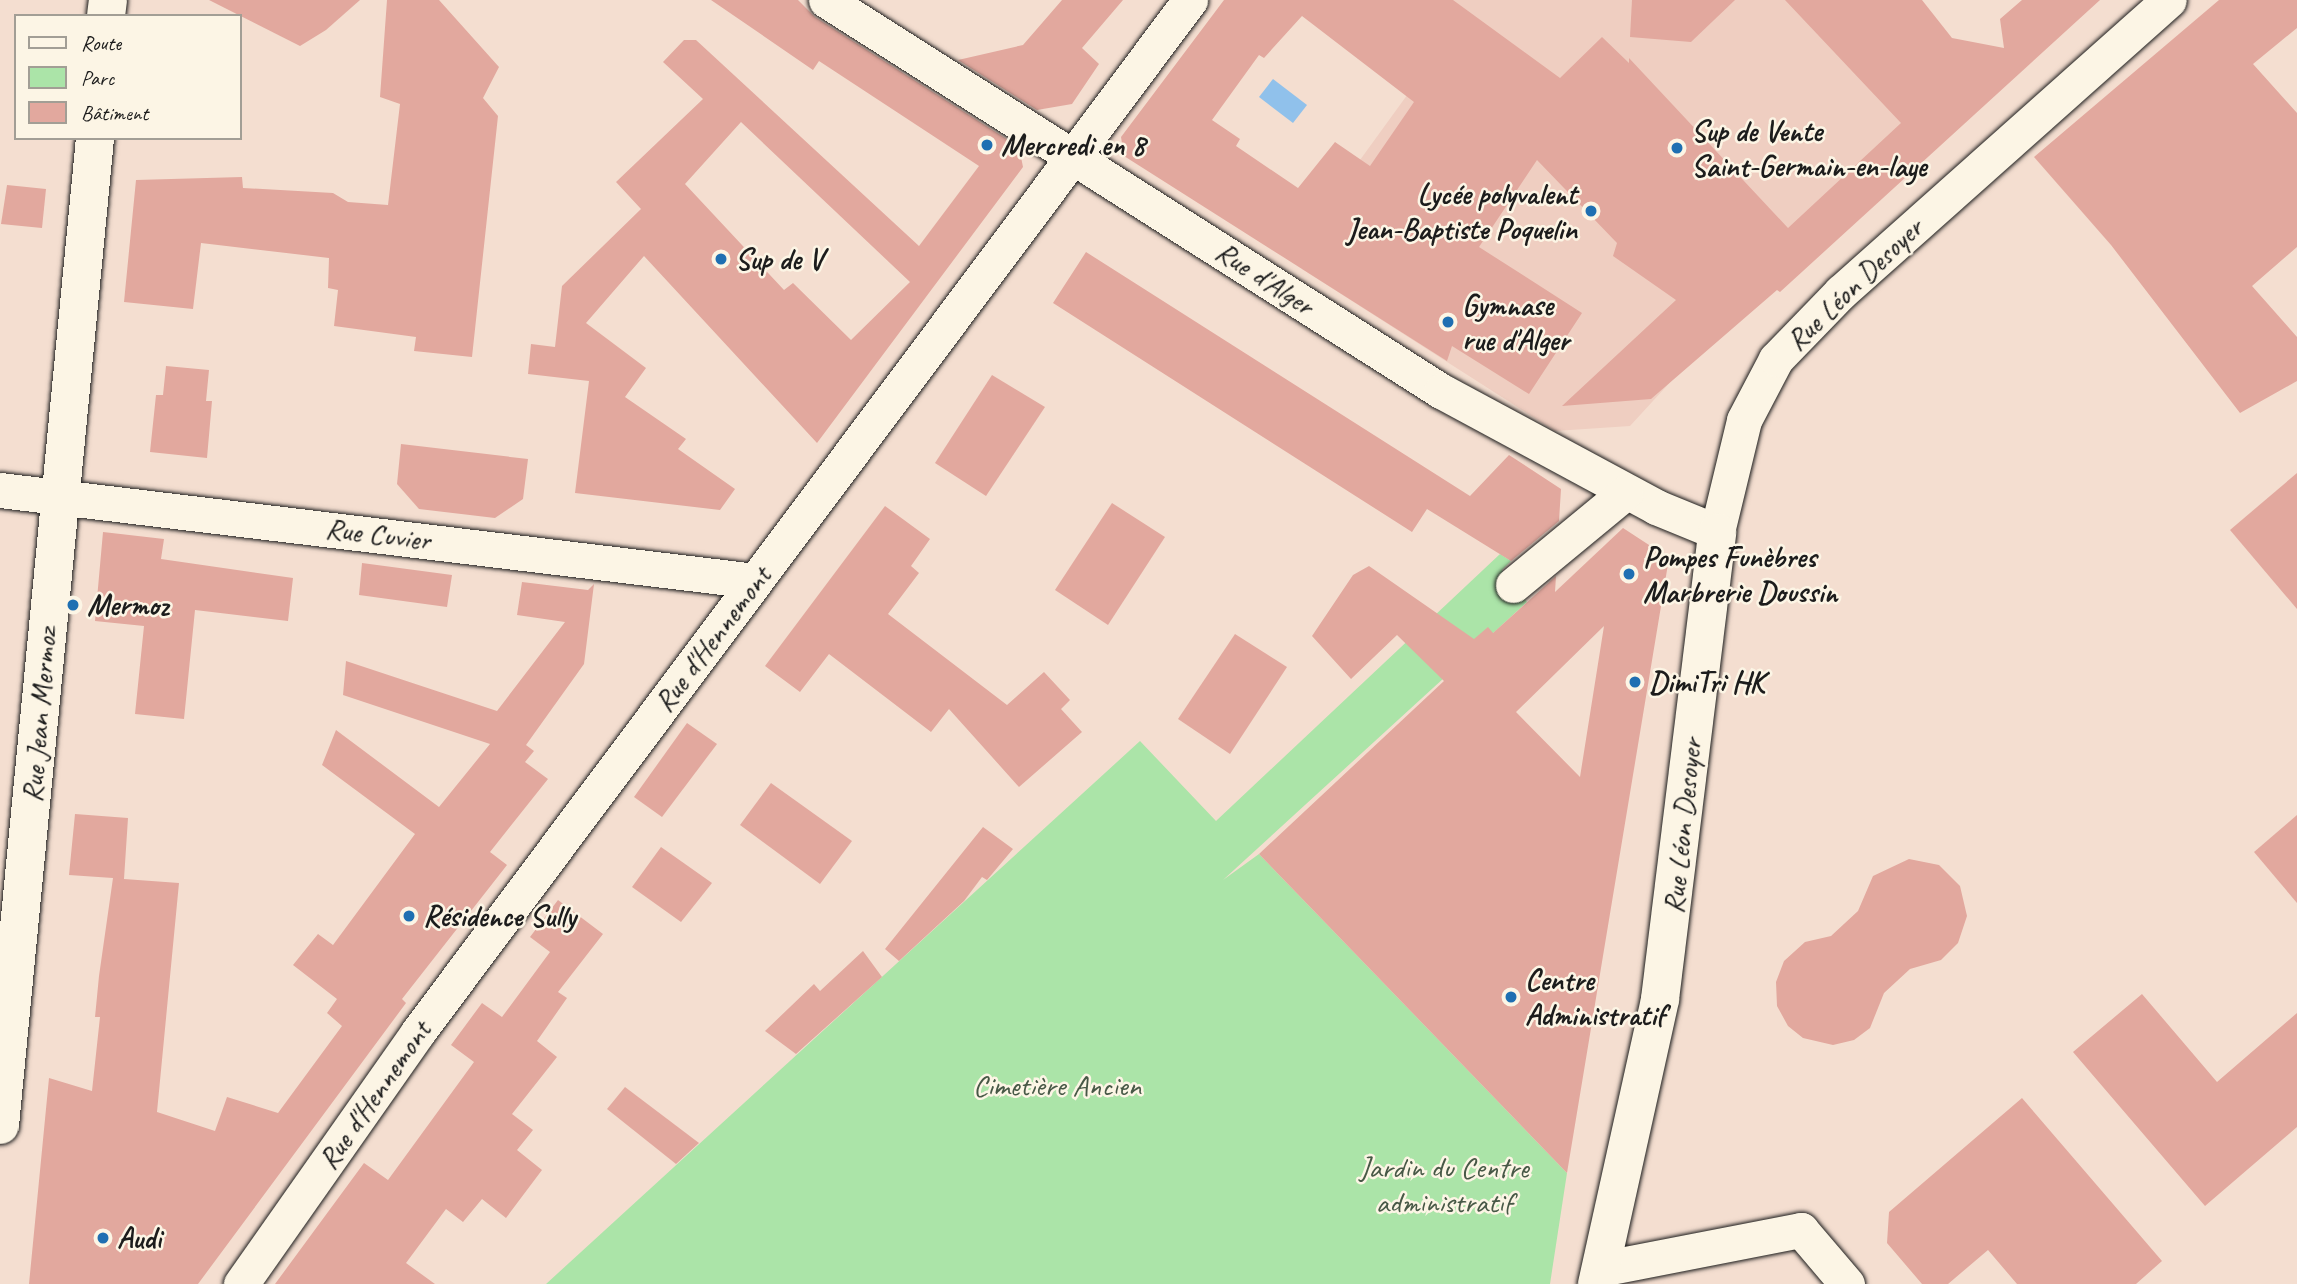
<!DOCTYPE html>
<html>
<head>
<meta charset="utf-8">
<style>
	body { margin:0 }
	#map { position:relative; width:2297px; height:1284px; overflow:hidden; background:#f4ded0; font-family:Caveat,sans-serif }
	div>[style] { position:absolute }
	.built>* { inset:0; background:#efcec1 }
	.green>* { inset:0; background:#abe4a8 }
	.water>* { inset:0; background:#90c1eb }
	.building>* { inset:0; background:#e2a89e }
	.roads { filter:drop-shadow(0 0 2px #1c1c1c) drop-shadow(0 0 2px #1c1c1c) }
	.minor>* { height:35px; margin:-17.5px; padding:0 17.5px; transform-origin:17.5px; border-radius:17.5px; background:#fcf5e5 }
	.tertiary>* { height:38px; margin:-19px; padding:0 19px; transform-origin:19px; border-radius:19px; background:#fcf5e5 }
	.dots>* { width:19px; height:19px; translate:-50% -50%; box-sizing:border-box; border:4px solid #fcf5e5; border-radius:50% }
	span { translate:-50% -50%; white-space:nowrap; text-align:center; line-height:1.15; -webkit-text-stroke:5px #fcf5e5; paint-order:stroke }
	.poi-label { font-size:30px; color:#1c1c1c; font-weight:700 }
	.left { translate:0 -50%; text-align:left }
	.right { translate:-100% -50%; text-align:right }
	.street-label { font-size:30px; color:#1c1c1c }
	.park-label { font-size:30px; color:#475846 }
	.legend { position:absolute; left:14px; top:14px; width:228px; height:126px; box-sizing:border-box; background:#fcf5e5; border:2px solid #a29e95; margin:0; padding:9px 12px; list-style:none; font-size:21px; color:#1c1c1c }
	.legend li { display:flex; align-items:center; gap:14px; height:35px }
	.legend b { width:35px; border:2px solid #a29e95 }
</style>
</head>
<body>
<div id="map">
	<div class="built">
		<div style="clip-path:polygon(1331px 0,1875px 0,1972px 116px,1686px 365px,1630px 426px,1555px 431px,1302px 269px,1360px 160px,1426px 69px)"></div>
	</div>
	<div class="green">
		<div style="clip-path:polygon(1500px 554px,1511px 561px,1502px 570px,1527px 602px,1223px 880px,1259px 854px,1567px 1173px,1550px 1284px,546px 1284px,1140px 741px,1216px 821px)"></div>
	</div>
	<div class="water">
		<div style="clip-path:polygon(1273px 79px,1307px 105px,1293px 123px,1259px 97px)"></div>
	</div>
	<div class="building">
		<div style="clip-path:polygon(209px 0,360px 0,326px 30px,300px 46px)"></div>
		<div style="clip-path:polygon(387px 0,439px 0,499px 67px,483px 98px,498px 116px,472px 357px,414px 351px,416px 337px,334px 326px,338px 290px,328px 288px,329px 258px,201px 243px,193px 309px,124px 302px,136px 180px,242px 177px,243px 188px,333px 193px,348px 202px,388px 205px,400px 104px,380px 97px)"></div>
		<div style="clip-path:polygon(evenodd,711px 0,798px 0,815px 17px,1019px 147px,1023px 167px,817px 443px,644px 256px,586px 323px,646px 368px,625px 397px,686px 439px,678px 449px,735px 489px,720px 510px,575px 493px,589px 381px,528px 374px,531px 344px,555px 347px,562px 286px,641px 209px,616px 182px,703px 99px,663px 62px,684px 40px,696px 40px,919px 246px,979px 166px,819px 61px,813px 70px,711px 0,741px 122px,910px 282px,851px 340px,793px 283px,784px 290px,685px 184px,741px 122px)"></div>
		<div style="clip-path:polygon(1062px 0,1123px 0,1082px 48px,1099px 64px,1072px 104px,1037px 110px,958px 60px,1023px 45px)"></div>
		<div style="clip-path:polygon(evenodd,1224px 0,1453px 0,1560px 78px,1602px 37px,1629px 63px,1629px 58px,1788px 228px,1901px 123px,1785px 0,1922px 0,1952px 38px,2004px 48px,2000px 19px,2022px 0,2100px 0,1780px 292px,1777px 290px,1651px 399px,1562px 406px,1676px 300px,1613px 256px,1617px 243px,1537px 160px,1479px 247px,1582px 313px,1529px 394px,1452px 346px,1447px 361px,1124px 156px,1121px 137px,1224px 0,1302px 16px,1414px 102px,1370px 166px,1335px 142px,1298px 188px,1236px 146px,1240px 139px,1212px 120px,1259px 55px,1264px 58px,1302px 16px)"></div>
		<div style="clip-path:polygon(1632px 0,1735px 0,1691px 42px,1630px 37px)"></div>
		<div style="clip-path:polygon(2219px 0,2297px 0,2297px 28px,2253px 64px,2297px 113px,2297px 247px,2252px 286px,2297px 337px,2297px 381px,2240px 413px,2111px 245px,2034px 157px)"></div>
		<div style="clip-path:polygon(7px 185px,46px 189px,42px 228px,1px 224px)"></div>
		<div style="clip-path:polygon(1086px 252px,1470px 496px,1509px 455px,1561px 489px,1559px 521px,1511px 561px,1427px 509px,1412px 532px,1053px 303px)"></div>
		<div style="clip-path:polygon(166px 366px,209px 370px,206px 401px,212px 401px,207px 458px,150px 452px,156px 395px,163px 395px)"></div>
		<div style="clip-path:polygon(992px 375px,1045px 407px,986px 496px,935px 463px)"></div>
		<div style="clip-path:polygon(401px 444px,528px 459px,523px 499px,495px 518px,419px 509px,397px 484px)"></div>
		<div style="clip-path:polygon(2297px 473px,2297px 609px,2230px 530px)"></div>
		<div style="clip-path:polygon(1112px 503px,1165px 537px,1108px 625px,1055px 590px)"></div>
		<div style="clip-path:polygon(885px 506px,930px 539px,911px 566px,919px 573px,888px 614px,1007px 705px,1044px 672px,1070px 700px,1061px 709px,1082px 732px,1019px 787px,949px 709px,931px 732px,829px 654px,800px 692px,765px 666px)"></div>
		<div style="clip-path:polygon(evenodd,1623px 528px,1669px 558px,1567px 1173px,1259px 854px,1444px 681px,1397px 635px,1351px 679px,1312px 636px,1353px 575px,1369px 566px,1474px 639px,1488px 627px,1493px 633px,1556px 576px,1555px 592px,1623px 528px,1604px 626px,1580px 777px,1516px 712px,1604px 626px)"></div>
		<div style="clip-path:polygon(103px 532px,164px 539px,161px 559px,293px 578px,288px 621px,195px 610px,184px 719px,135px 714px,144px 626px,95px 621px)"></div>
		<div style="clip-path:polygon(362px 563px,452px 575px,447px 607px,359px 595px)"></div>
		<div style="clip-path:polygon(522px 582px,588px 590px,594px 584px,584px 664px,526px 745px,534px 751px,525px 762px,548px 779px,490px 852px,507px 865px,402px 999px,406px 1003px,198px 1284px,29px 1284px,49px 1078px,92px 1091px,100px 1017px,95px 1017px,99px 976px,113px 878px,69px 875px,75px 814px,128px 818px,124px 879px,179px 883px,157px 1112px,215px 1131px,227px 1097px,278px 1113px,342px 1026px,327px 1013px,337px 999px,293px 965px,318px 934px,333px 945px,415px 834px,322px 765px,336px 730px,439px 807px,490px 744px,343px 695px,346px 661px,497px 711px,565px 622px,517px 615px)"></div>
		<div style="clip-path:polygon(1235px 634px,1287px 667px,1230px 754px,1178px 719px)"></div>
		<div style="clip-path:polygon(687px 723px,717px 744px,662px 817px,634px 797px)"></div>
		<div style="clip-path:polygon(771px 783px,852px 841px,820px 884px,740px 825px)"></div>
		<div style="clip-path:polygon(2297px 815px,2297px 903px,2254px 852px)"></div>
		<div style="clip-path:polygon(983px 827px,1013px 849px,987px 880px,982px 877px,964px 901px,899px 961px,885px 949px)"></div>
		<div style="clip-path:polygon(661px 847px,712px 883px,681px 922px,632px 887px)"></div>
		<div style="clip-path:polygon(1909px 859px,1939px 865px,1960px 886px,1967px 916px,1958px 943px,1941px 960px,1910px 969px,1884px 993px,1870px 1028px,1854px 1040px,1833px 1045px,1803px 1038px,1788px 1026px,1777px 1006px,1776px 982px,1784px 961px,1805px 942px,1831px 936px,1858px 911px,1873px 876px)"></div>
		<div style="clip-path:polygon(558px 900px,603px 934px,558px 992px,567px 998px,537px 1041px,557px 1057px,512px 1114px,533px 1130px,517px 1150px,542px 1170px,506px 1218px,482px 1199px,463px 1222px,446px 1209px,406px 1263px,435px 1284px,275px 1284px,364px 1163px,388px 1180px,474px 1062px,451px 1045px,482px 1003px,502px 1017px,550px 952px,530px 937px)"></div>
		<div style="clip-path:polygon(863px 951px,882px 977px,796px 1054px,765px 1031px,814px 984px,820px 991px)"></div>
		<div style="clip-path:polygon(2142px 994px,2217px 1082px,2297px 1013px,2297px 1127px,2205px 1206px,2073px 1052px)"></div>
		<div style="clip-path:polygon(625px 1087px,699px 1143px,676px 1164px,607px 1109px)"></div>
		<div style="clip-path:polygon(2022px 1098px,2162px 1261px,2136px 1284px,2017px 1284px,1988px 1250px,1948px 1284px,1922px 1284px,1887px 1243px,1889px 1212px)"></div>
	</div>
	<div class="roads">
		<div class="minor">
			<div style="left:826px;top:0;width:729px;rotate:32.45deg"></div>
			<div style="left:1441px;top:391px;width:244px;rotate:28.3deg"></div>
			<div style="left:1656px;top:507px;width:66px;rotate:22.3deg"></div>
			<div style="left:1717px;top:532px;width:115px;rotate:-76.4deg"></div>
			<div style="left:1744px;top:420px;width:69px;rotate:-62.3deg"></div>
			<div style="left:1776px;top:359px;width:93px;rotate:-45.9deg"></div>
			<div style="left:1841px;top:292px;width:439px;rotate:-41.7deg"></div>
			<div style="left:0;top:490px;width:760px;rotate:6.87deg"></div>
			<div style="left:1513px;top:585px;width:146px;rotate:-39.5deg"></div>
			<div style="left:1600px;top:1269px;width:205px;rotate:-11deg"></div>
			<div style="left:1801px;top:1230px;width:71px;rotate:49.6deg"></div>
			<div style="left:241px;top:1284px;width:308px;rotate:-54.9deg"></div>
			<div style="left:418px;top:1032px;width:1289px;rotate:-53.2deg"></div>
		</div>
		<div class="tertiary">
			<div style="left:106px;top:16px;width:16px;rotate:-83deg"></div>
			<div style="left:0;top:1125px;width:992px;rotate:-84.5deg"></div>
			<div style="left:1597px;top:1284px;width:292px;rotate:-77.5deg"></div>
			<div style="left:1660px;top:999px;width:470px;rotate:-83deg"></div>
		</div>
	</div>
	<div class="dots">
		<div style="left:987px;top:145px;background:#1f6fb2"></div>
		<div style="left:1677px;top:148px;background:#1f6fb2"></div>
		<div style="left:1591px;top:211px;background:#1f6fb2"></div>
		<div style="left:721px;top:259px;background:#1f6fb2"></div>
		<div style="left:1448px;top:322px;background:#1f6fb2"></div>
		<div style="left:1629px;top:574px;background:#1f6fb2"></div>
		<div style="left:73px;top:605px;background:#1f6fb2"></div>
		<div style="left:1635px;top:682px;background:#1f6fb2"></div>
		<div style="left:409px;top:916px;background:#1f6fb2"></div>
		<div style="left:1511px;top:997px;background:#1f6fb2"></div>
		<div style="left:103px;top:1238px;background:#1f6fb2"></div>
	</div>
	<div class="poi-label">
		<span class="left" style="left:1691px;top:148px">Sup de Vente<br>Saint-Germain-en-laye</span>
		<span class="left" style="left:1001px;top:145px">Mercredi en 8</span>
		<span class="right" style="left:1577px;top:211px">Lycée polyvalent<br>Jean-Baptiste Poquelin</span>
		<span class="left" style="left:735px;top:259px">Sup de V</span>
		<span class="left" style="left:1462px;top:322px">Gymnase<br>rue d'Alger</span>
		<span class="left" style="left:1643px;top:574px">Pompes Funèbres<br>Marbrerie Doussin</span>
		<span class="left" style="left:87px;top:605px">Mermoz</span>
		<span class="left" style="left:1649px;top:682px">DimiTri HK</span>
		<span class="left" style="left:423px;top:916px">Résidence Sully</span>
		<span class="left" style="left:1525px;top:997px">Centre<br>Administratif</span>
		<span class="left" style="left:117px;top:1238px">Audi</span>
	</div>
	<div class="street-label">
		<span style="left:1265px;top:278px;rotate:33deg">Rue d'Alger</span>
		<span style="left:1854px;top:284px;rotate:-44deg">Rue Léon Desoyer</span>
		<span style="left:378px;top:534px;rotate:7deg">Rue Cuvier</span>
		<span style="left:712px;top:639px;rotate:-53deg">Rue d'Hennemont</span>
		<span style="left:39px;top:715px;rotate:-85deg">Rue Jean Mermoz</span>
		<span style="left:1682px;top:826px;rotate:-84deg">Rue Léon Desoyer</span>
		<span style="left:374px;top:1095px;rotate:-55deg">Rue d'Hennemont</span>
	</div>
	<div class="park-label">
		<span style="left:1057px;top:1085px">Cimetière Ancien</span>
		<span style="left:1444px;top:1184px">Jardin du Centre<br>administratif</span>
	</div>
	<ul class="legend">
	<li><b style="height:9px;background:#fcf5e5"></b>Route</li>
	<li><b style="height:19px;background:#abe4a8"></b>Parc</li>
	<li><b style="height:19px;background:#e2a89e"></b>Bâtiment</li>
	</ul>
</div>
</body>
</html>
